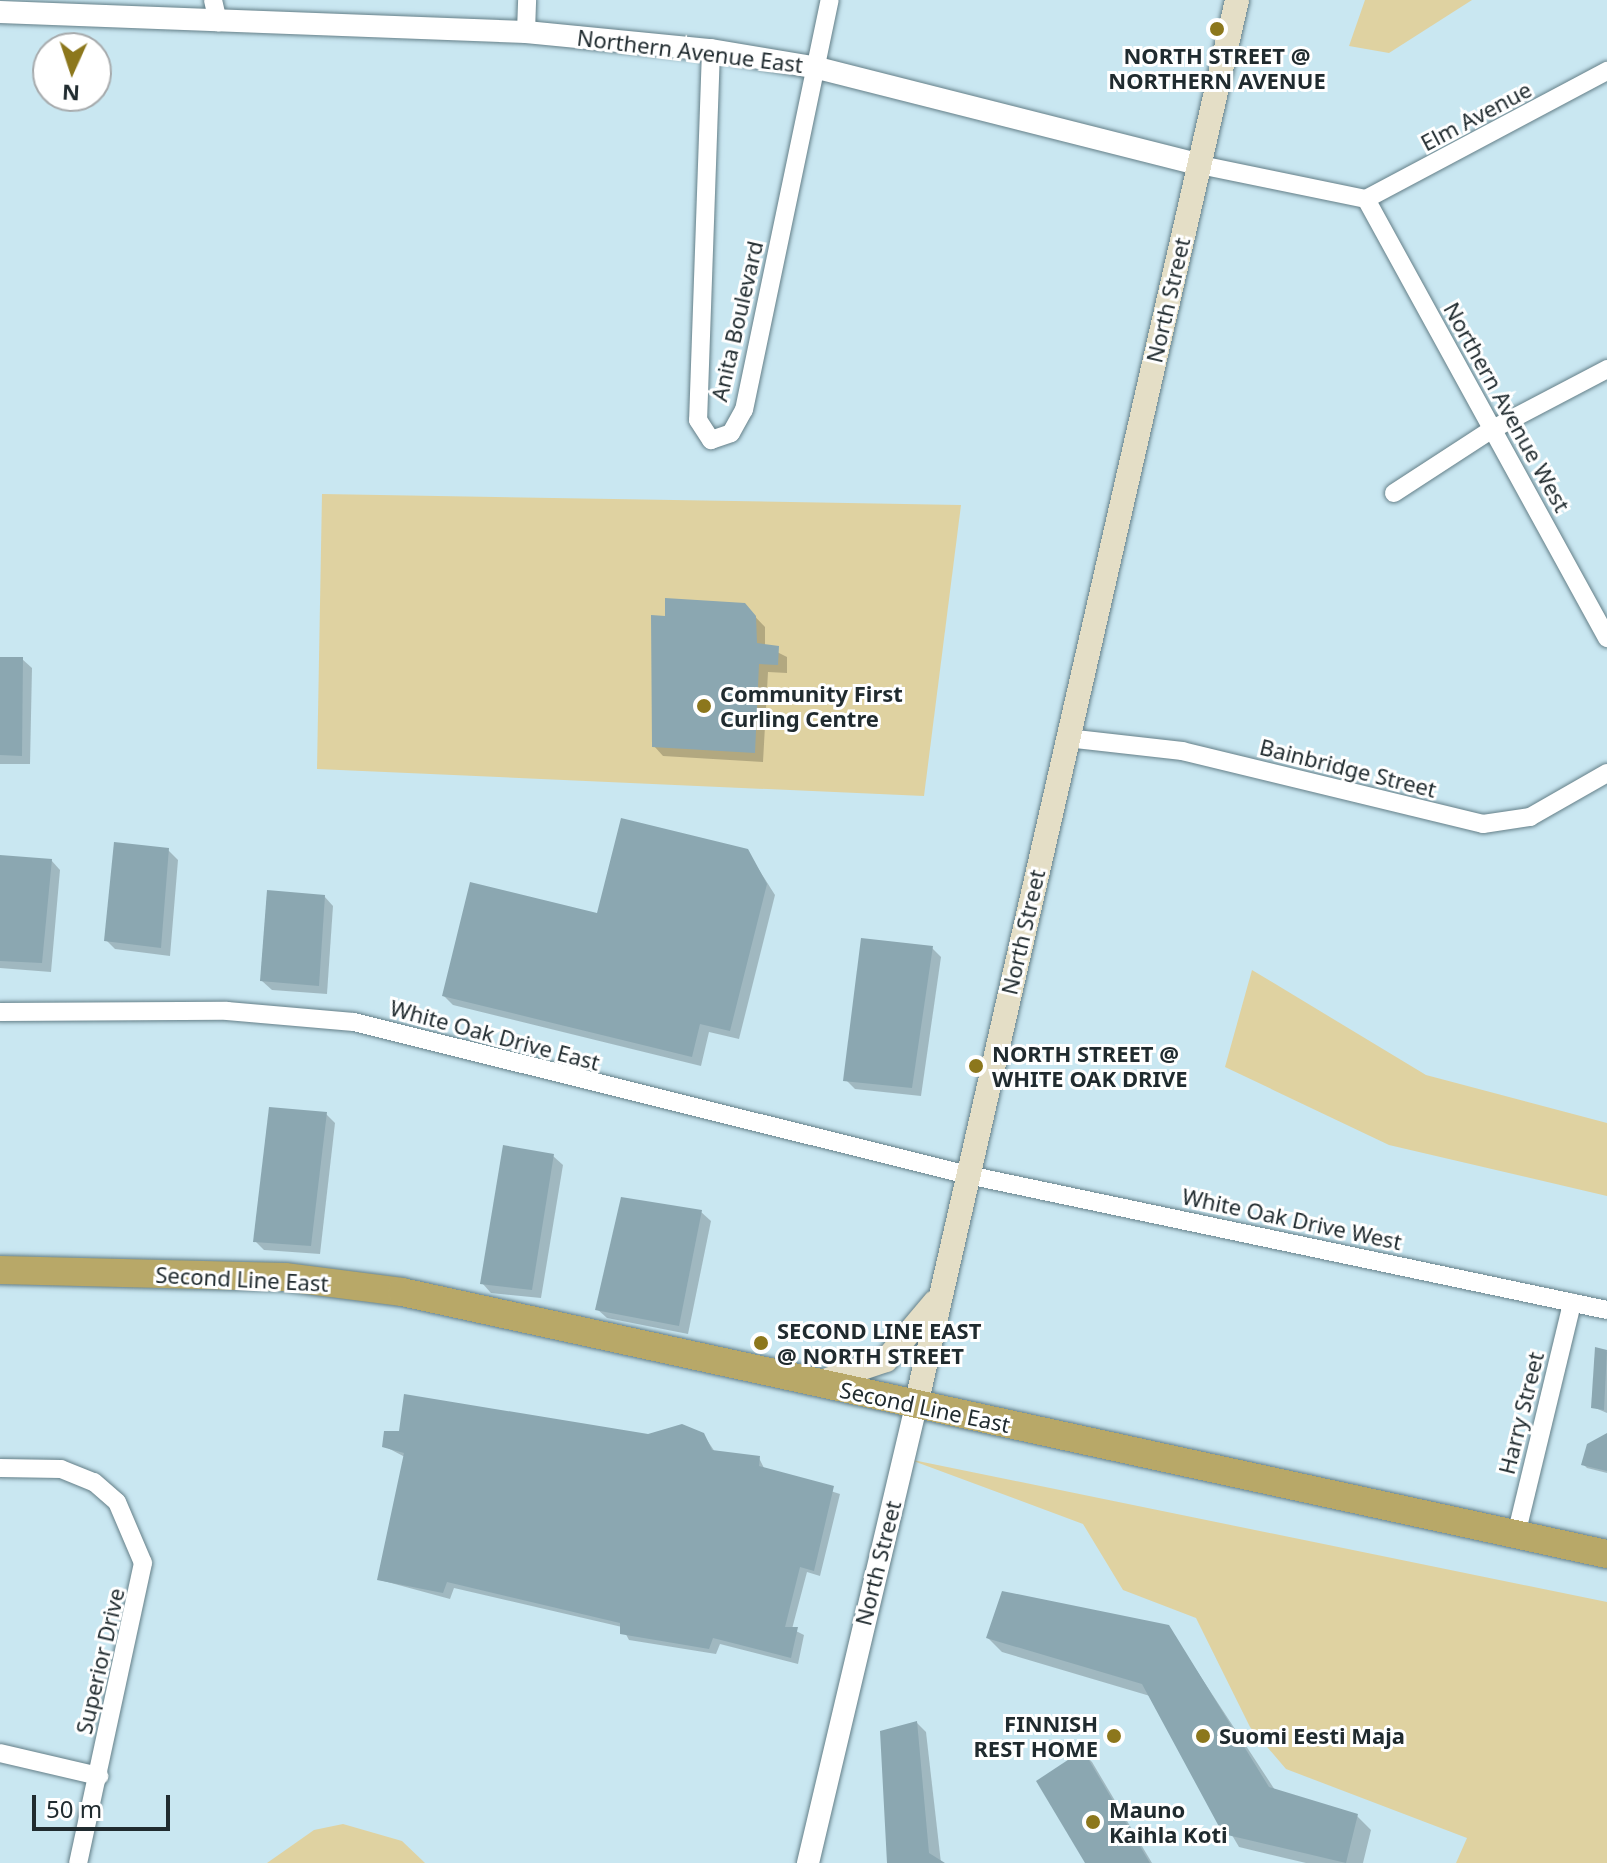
<!DOCTYPE html>
<html>
<head>
<meta charset="utf-8">
<style>
	body { margin:0 }
	#map { position:relative; width:1607px; height:1863px; overflow:hidden; background:#c9e7f1; font-family:"Noto Sans",sans-serif }
	div>[style] { position:absolute }
	.green>* { inset:0; background:#dfd2a1 }
	.shadow>* { inset:0; background:#0003 }
	.building>* { inset:0; background:#8ba7b1 }
	.roads { filter:drop-shadow(0 0 2px #647f88) drop-shadow(0 0 2px #647f88) }
	.minor>* { height:18px; margin:-9px; padding:0 9px; transform-origin:9px; border-radius:9px; background:#fff }
	.tertiary>* { height:22px; margin:-11px; padding:0 11px; transform-origin:11px; border-radius:11px; background:#fff }
	.secondary>* { height:24px; margin:-12px; padding:0 12px; transform-origin:12px; border-radius:12px; background:#e4dec6 }
	.trunk>* { height:28px; margin:-14px; padding:0 14px; transform-origin:14px; border-radius:14px; background:#b8a868 }
	.dots>* { width:22px; height:22px; translate:-50% -50%; box-sizing:border-box; border:4px solid #fff; border-radius:50% }
	span { translate:-50% -50%; white-space:nowrap; text-align:center; line-height:1.15; -webkit-text-stroke:6px #fff; paint-order:stroke }
	.street-label { font-size:22px; color:#202b2f }
	.poi-label { font-size:22px; color:#202b2f; font-weight:700 }
	.left { translate:0 -50%; text-align:left }
	.right { translate:-100% -50%; text-align:right }
	.north { position:absolute; left:32px; top:32px; width:80px; height:80px; box-sizing:border-box; background:#fff; border:2px solid #a6aaac; border-radius:50%; rotate:183deg; font-size:22px; font-weight:700; line-height:32px; text-align:center; color:#202b2f }
	.north::after { content:''; display:block; margin:auto; width:28px; height:36px; background:#8c771c; clip-path:polygon(50% 0,100% 100%,50% 72%,0 100%) }
	.scale { position:absolute; left:32px; top:1795px; width:138px; height:36px; box-sizing:border-box; border:4px solid #202b2f; border-top:0; padding-left:10px; font-size:24px; line-height:28px; white-space:nowrap; color:#202b2f; -webkit-text-stroke:6px #fff; paint-order:stroke }
</style>
</head>
<body>
<div id="map">
	<div class="green">
		<div style="clip-path:polygon(1365px 0,1472px 0,1389px 53px,1349px 46px)"></div>
		<div style="clip-path:polygon(322px 494px,961px 505px,924px 796px,317px 769px)"></div>
		<div style="clip-path:polygon(1252px 970px,1426px 1075px,1607px 1123px,1607px 1196px,1389px 1145px,1225px 1067px)"></div>
		<div style="clip-path:polygon(908px 1459px,1607px 1602px,1607px 1863px,1456px 1863px,1467px 1838px,1286px 1769px,1250px 1727px,1196px 1618px,1123px 1590px,1083px 1524px)"></div>
		<div style="clip-path:polygon(343px 1824px,402px 1841px,425px 1863px,267px 1863px,314px 1830px)"></div>
	</div>
	<div class="shadow">
		<div style="clip-path:polygon(744px 605px,765px 627px,765px 646px,787px 657px,787px 673px,768px 672px,763px 762px,663px 756px,654px 746px,667px 618px)"></div>
		<div style="clip-path:polygon(0 659px,22px 659px,32px 668px,30px 764px,0 764px)"></div>
		<div style="clip-path:polygon(168px 850px,178px 860px,170px 956px,115px 949px,106px 940px)"></div>
		<div style="clip-path:polygon(747px 851px,775px 895px,739px 1039px,709px 1032px,701px 1066px,453px 1005px,444px 996px)"></div>
		<div style="clip-path:polygon(0 857px,51px 860px,60px 870px,51px 972px,0 968px)"></div>
		<div style="clip-path:polygon(324px 896px,333px 906px,327px 994px,272px 990px,262px 981px)"></div>
		<div style="clip-path:polygon(932px 948px,941px 957px,921px 1096px,855px 1089px,846px 1080px)"></div>
		<div style="clip-path:polygon(326px 1114px,335px 1123px,320px 1254px,264px 1250px,255px 1241px)"></div>
		<div style="clip-path:polygon(553px 1156px,563px 1165px,541px 1298px,491px 1293px,482px 1283px)"></div>
		<div style="clip-path:polygon(701px 1212px,711px 1221px,688px 1334px,607px 1318px,597px 1309px)"></div>
		<div style="clip-path:polygon(1597px 1350px,1607px 1352px,1607px 1413px,1593px 1407px)"></div>
		<div style="clip-path:polygon(703px 1434px,715px 1452px,759px 1458px,765px 1470px,840px 1494px,820px 1576px,807px 1572px,792px 1629px,804px 1635px,798px 1664px,720px 1644px,716px 1654px,629px 1640px,622px 1627px,454px 1588px,450px 1599px,380px 1580px,405px 1457px,384px 1446px)"></div>
		<div style="clip-path:polygon(1607px 1435px,1607px 1473px,1587px 1468px,1583px 1464px)"></div>
		<div style="clip-path:polygon(1168px 1627px,1275px 1790px,1357px 1816px,1371px 1830px,1363px 1863px,1306px 1863px,1239px 1847px,1150px 1696px,1002px 1652px,988px 1638px)"></div>
		<div style="clip-path:polygon(917px 1723px,926px 1732px,941px 1863px,889px 1863px)"></div>
		<div style="clip-path:polygon(1083px 1753px,1092px 1762px,1152px 1863px,1087px 1863px)"></div>
	</div>
	<div class="building">
		<div style="clip-path:polygon(665px 598px,745px 603px,756px 616px,757px 643px,779px 646px,778px 665px,759px 664px,755px 753px,652px 747px,651px 615px,665px 616px)"></div>
		<div style="clip-path:polygon(0 657px,23px 657px,22px 756px,0 755px)"></div>
		<div style="clip-path:polygon(621px 818px,748px 849px,767px 884px,730px 1031px,700px 1024px,692px 1057px,442px 996px,470px 882px,597px 913px)"></div>
		<div style="clip-path:polygon(114px 842px,169px 848px,161px 948px,104px 941px)"></div>
		<div style="clip-path:polygon(0 855px,52px 859px,42px 963px,0 961px)"></div>
		<div style="clip-path:polygon(267px 890px,325px 895px,319px 986px,260px 981px)"></div>
		<div style="clip-path:polygon(861px 938px,933px 946px,912px 1088px,843px 1081px)"></div>
		<div style="clip-path:polygon(269px 1107px,327px 1112px,311px 1246px,253px 1242px)"></div>
		<div style="clip-path:polygon(503px 1145px,554px 1154px,532px 1290px,480px 1284px)"></div>
		<div style="clip-path:polygon(621px 1197px,702px 1210px,679px 1326px,595px 1310px)"></div>
		<div style="clip-path:polygon(1595px 1347px,1607px 1350px,1604px 1410px,1591px 1408px)"></div>
		<div style="clip-path:polygon(404px 1394px,648px 1434px,682px 1424px,704px 1433px,712px 1450px,760px 1456px,759px 1466px,834px 1486px,814px 1571px,800px 1567px,785px 1627px,798px 1627px,791px 1658px,713px 1638px,709px 1649px,620px 1634px,620px 1623px,447px 1582px,443px 1593px,377px 1580px,404px 1453px,382px 1447px,384px 1431px,399px 1431px)"></div>
		<div style="clip-path:polygon(1607px 1433px,1607px 1471px,1581px 1465px,1587px 1444px)"></div>
		<div style="clip-path:polygon(1002px 1591px,1169px 1625px,1269px 1787px,1358px 1814px,1346px 1863px,1223px 1834px,1142px 1684px,986px 1638px)"></div>
		<div style="clip-path:polygon(917px 1721px,929px 1853px,945px 1863px,887px 1863px,880px 1731px)"></div>
		<div style="clip-path:polygon(1083px 1750px,1150px 1863px,1085px 1863px,1036px 1781px)"></div>
	</div>
	<div class="roads">
		<div class="minor">
			<div style="left:213px;top:0;width:23px;rotate:77deg"></div>
			<div style="left:526px;top:32px;width:32px;rotate:-88deg"></div>
			<div style="left:711px;top:50px;width:370px;rotate:92deg"></div>
			<div style="left:698px;top:420px;width:24px;rotate:57deg"></div>
			<div style="left:711px;top:440px;width:21px;rotate:-19deg"></div>
			<div style="left:731px;top:433px;width:26px;rotate:-61deg"></div>
			<div style="left:744px;top:410px;width:419px;rotate:-78.2deg"></div>
			<div style="left:1200px;top:165px;width:169px;rotate:11.6deg"></div>
			<div style="left:1366px;top:199px;width:501px;rotate:61.23deg"></div>
			<div style="left:1366px;top:199px;width:273px;rotate:-28deg"></div>
			<div style="left:1394px;top:493px;width:116px;rotate:-33deg"></div>
			<div style="left:1491px;top:430px;width:131px;rotate:-27.7deg"></div>
			<div style="left:1067px;top:738px;width:116px;rotate:6.4deg"></div>
			<div style="left:1182px;top:751px;width:310px;rotate:13.6deg"></div>
			<div style="left:1483px;top:824px;width:48px;rotate:-8.5deg"></div>
			<div style="left:1530px;top:817px;width:89px;rotate:-29.7deg"></div>
			<div style="left:0;top:1012px;width:227px;rotate:-0.3deg"></div>
			<div style="left:227px;top:1011px;width:127px;rotate:5deg"></div>
			<div style="left:354px;top:1022px;width:633px;rotate:13.99deg"></div>
			<div style="left:968px;top:1175px;width:653px;rotate:11.93deg"></div>
			<div style="left:0;top:1468px;width:61px;rotate:0.9deg"></div>
			<div style="left:61px;top:1469px;width:35px;rotate:22deg"></div>
			<div style="left:94px;top:1482px;width:30px;rotate:41deg"></div>
			<div style="left:117px;top:1502px;width:66px;rotate:66.9deg"></div>
			<div style="left:143px;top:1563px;width:307px;rotate:102.2deg"></div>
			<div style="left:1516px;top:1535px;width:239px;rotate:-76.4deg"></div>
			<div style="left:0;top:1753px;width:102px;rotate:13.1deg"></div>
		</div>
		<div class="tertiary">
			<div style="left:0;top:12px;width:526px;rotate:2.18deg"></div>
			<div style="left:526px;top:32px;width:186px;rotate:5.6deg"></div>
			<div style="left:711px;top:50px;width:109px;rotate:9.5deg"></div>
			<div style="left:818px;top:68px;width:394px;rotate:14.2deg"></div>
			<div style="left:808px;top:1863px;width:471px;rotate:-76.7deg"></div>
		</div>
		<div class="secondary">
			<div style="left:824px;top:1381px;width:65px;rotate:-18.7deg"></div>
			<div style="left:886px;top:1360px;width:76px;rotate:-49.8deg"></div>
			<div style="left:916px;top:1405px;width:1441px;rotate:-77.13deg"></div>
		</div>
		<div class="trunk">
			<div style="left:0;top:1270px;width:285px;rotate:1.4deg"></div>
			<div style="left:285px;top:1277px;width:118px;rotate:7.3deg"></div>
			<div style="left:402px;top:1292px;width:1233px;rotate:12.27deg"></div>
		</div>
	</div>
	<div class="dots">
		<div style="left:1217px;top:29px;background:#8c771c"></div>
		<div style="left:704px;top:706px;background:#8c771c"></div>
		<div style="left:976px;top:1066px;background:#8c771c"></div>
		<div style="left:761px;top:1343px;background:#8c771c"></div>
		<div style="left:1114px;top:1736px;background:#8c771c"></div>
		<div style="left:1203px;top:1736px;background:#8c771c"></div>
		<div style="left:1093px;top:1822px;background:#8c771c"></div>
	</div>
	<div class="street-label">
		<span style="left:690px;top:51px;rotate:7deg">Northern Avenue East</span>
		<span style="left:1476px;top:116px;rotate:-28deg">Elm Avenue</span>
		<span style="left:1168px;top:300px;rotate:-77deg">North Street</span>
		<span style="left:737px;top:321px;rotate:-77deg">Anita Boulevard</span>
		<span style="left:1507px;top:407px;rotate:61deg">Northern Avenue West</span>
		<span style="left:1348px;top:768px;rotate:14deg">Bainbridge Street</span>
		<span style="left:1023px;top:932px;rotate:-77deg">North Street</span>
		<span style="left:495px;top:1035px;rotate:15deg">White Oak Drive East</span>
		<span style="left:1292px;top:1219px;rotate:12deg">White Oak Drive West</span>
		<span style="left:242px;top:1279px;rotate:3deg">Second Line East</span>
		<span style="left:925px;top:1407px;rotate:12deg">Second Line East</span>
		<span style="left:1521px;top:1413px;rotate:-76deg">Harry Street</span>
		<span style="left:878px;top:1563px;rotate:-76deg">North Street</span>
		<span style="left:100px;top:1661px;rotate:-77deg">Superior Drive</span>
	</div>
	<div class="poi-label">
		<span style="left:1217px;top:68px">NORTH STREET @<br>NORTHERN AVENUE</span>
		<span class="left" style="left:720px;top:706px">Community First<br>Curling Centre</span>
		<span class="left" style="left:992px;top:1066px">NORTH STREET @<br>WHITE OAK DRIVE</span>
		<span class="left" style="left:777px;top:1343px">SECOND LINE EAST<br>@ NORTH STREET</span>
		<span class="right" style="left:1098px;top:1736px">FINNISH<br>REST HOME</span>
		<span class="left" style="left:1219px;top:1736px">Suomi Eesti Maja</span>
		<span class="left" style="left:1109px;top:1822px">Mauno<br>Kaihla Koti</span>
	</div>
	<div class="north">N</div>
	<div class="scale">50 m</div>
</div>
</body>
</html>
